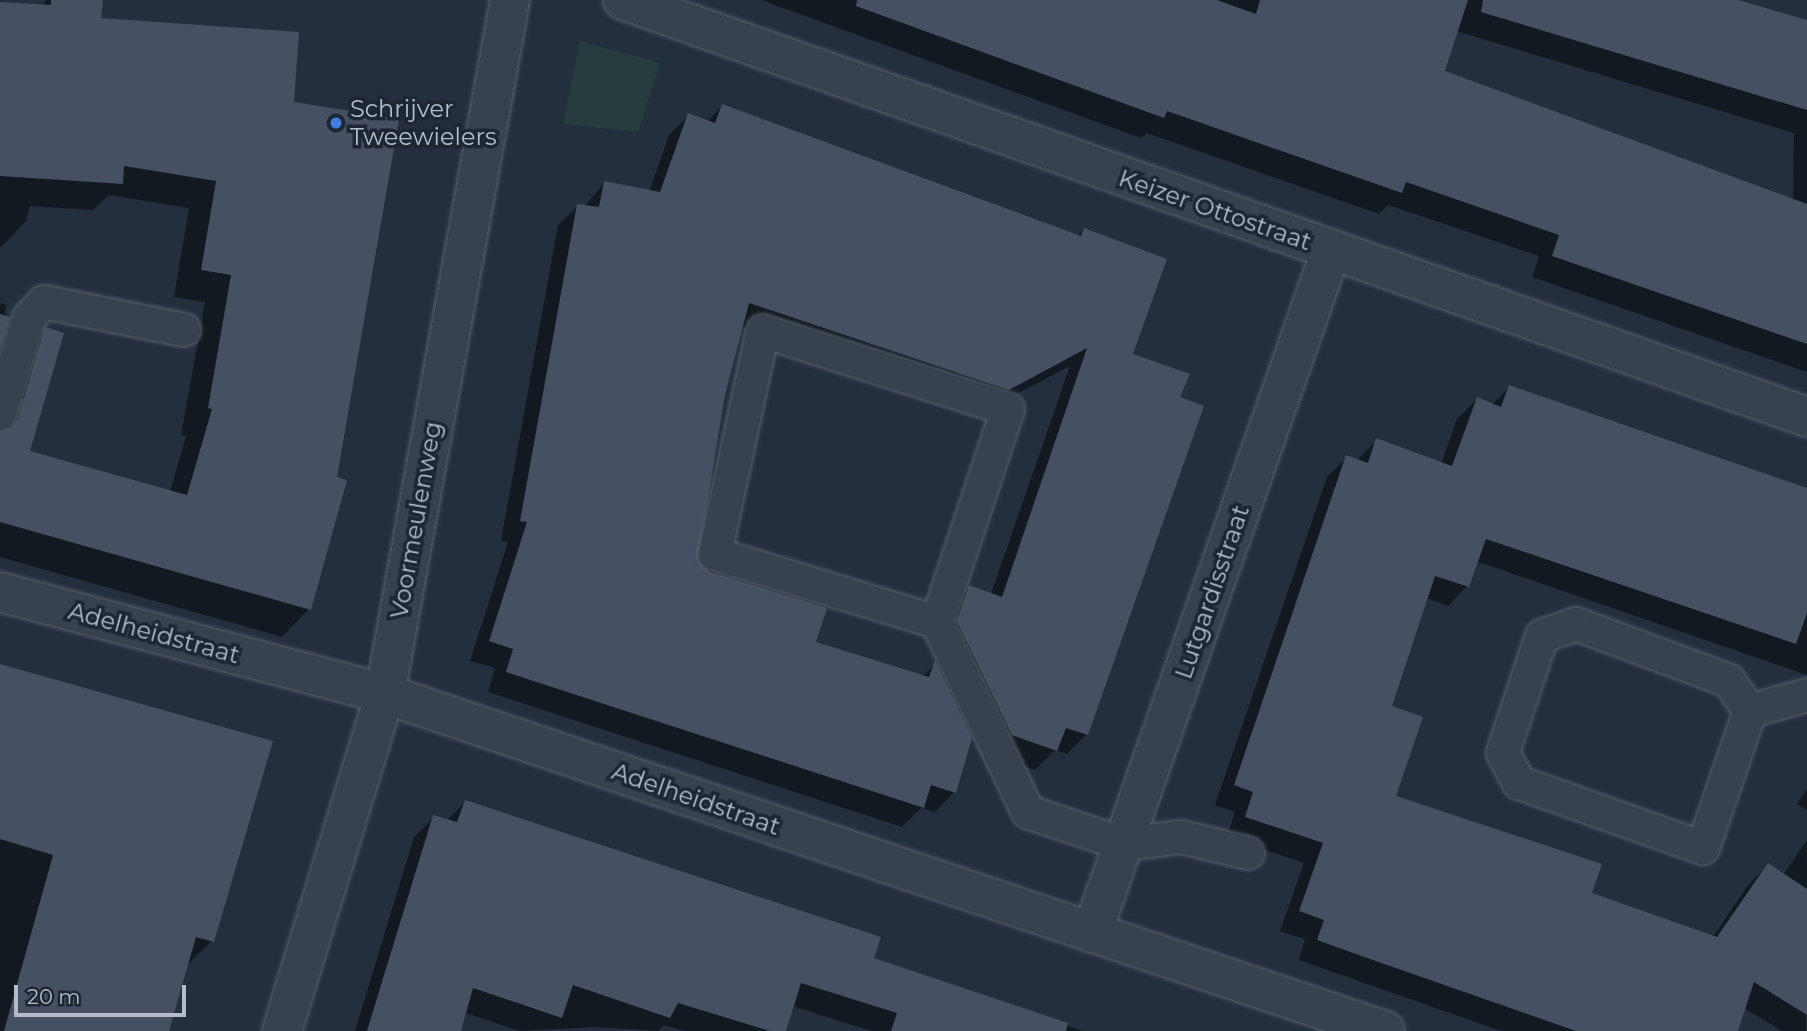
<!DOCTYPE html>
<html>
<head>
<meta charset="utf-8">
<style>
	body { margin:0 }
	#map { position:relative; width:1807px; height:1031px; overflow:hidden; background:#242f3e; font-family:Montserrat,sans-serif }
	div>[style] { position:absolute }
	.green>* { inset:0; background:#263c3f }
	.shadow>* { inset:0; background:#0007 }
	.building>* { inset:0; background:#455162 }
	.roads { filter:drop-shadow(0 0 2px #565f6c) drop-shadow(0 0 2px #565f6c) }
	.service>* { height:32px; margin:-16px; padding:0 16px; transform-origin:16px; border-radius:16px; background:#38414e }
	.minor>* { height:38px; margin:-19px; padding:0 19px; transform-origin:19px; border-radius:19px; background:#38414e }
	.dots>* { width:19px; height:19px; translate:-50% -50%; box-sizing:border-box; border:4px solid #1d2633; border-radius:50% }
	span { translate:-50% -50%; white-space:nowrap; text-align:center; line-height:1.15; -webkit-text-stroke:7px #1d2633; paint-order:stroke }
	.poi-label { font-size:24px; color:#b4bcc9 }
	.left { translate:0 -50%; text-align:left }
	.street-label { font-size:24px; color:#b4bcc9 }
	.scale { position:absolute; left:14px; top:985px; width:172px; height:32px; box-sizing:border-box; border:4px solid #b4bcc9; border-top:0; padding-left:9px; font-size:21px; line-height:24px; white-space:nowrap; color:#b4bcc9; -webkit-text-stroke:5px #1d2633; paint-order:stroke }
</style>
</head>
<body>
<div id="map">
	<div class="green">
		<div style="clip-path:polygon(580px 41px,660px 63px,638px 132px,563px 124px)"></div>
	</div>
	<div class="shadow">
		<div style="clip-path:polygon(47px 0,101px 0,99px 20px,292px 103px,309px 609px,282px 637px,0 557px,0 467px,170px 492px,186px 436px,181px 435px,205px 302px,174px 297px,189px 208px,109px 195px,93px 210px,30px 206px,26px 221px,0 248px,0 4px,41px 6px)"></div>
		<div style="clip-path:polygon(evenodd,761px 0,1731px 0,1807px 21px,1807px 372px,1532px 277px,1539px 256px,1388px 205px,1379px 214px,1147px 133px,1141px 138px,761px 0,1456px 31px,1794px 133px,1793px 201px,1442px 72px,1456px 31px)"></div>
		<div style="clip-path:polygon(722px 106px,1077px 236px,1084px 230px,1131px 355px,1178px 398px,1087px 734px,1067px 754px,1055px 750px,1035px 770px,992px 755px,949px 607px,969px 587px,991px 594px,1070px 366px,988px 409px,741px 327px,723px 394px,696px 560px,814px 643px,922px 677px,935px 664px,954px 792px,935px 812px,921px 808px,902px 827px,488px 692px,495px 668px,470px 661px,508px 542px,501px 541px,558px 225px,578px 206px,584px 207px,604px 183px,649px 192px,669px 135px,689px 115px,707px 122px)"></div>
		<div style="clip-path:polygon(0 303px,6px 305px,0 344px)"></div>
		<div style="clip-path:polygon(46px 329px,35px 402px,18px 398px,35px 340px)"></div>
		<div style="clip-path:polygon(1509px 387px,1807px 490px,1807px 675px,1476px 561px,1467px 586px,1448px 606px,1426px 598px,1390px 707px,1394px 797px,1590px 894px,1712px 938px,1748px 885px,1768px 865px,1783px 875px,1807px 840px,1806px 1031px,1782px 1031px,1744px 1008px,1737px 1031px,1501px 1031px,1299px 960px,1305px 939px,1280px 931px,1304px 863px,1227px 837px,1235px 812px,1215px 805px,1327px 477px,1347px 457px,1356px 461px,1377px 440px,1441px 464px,1457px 419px,1477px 399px,1492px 405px)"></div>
		<div style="clip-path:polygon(0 666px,212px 941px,187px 965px,167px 1031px,0 1031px)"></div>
		<div style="clip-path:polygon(1807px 789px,1807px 810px,1797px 804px)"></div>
		<div style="clip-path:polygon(465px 802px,872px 959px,1083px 1031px,872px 1031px,792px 1006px,784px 1031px,684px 1031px,664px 1025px,658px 1031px,596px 1027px,520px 1031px,466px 1013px,460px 1031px,355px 1031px,414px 837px,434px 817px,446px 821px)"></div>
	</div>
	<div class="building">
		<div style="clip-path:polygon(51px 0,103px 0,101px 18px,299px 32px,294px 102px,399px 119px,337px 477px,347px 480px,311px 610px,0 522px,0 432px,12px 428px,18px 419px,45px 327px,64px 333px,30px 451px,187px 495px,212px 409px,208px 408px,231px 275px,201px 270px,216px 181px,124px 166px,123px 184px,0 176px,0 2px,51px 5px)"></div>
		<div style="clip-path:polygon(857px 0,1217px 0,1256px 14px,1260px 0,1468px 0,1445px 71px,1807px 204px,1807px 344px,1552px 256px,1559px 235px,1406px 182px,1402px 193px,1167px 111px,1164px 118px,856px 6px)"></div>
		<div style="clip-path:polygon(1483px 0,1738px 0,1807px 20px,1807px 110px,1481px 12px)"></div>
		<div style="clip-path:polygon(722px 104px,1081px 236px,1084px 228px,1167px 259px,1133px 354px,1190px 374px,1180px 397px,1204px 406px,1088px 735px,1066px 728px,1057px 751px,1012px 735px,957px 621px,969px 585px,1002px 597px,1087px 348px,1009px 390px,749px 303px,725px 395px,698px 560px,710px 572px,827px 608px,816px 642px,929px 677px,935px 661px,972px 738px,956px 793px,931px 785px,924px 808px,506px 672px,513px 649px,489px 641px,527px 522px,520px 521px,577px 204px,599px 207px,604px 181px,660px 192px,688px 113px,715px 123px)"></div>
		<div style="clip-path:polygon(0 314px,10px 317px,0 350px)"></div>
		<div style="clip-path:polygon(1509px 385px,1807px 488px,1807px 613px,1796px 644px,1486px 539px,1469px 587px,1435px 576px,1392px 706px,1423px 717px,1396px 796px,1602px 864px,1592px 893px,1717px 937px,1768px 863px,1807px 889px,1807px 1015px,1754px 982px,1738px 1031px,1576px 1031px,1370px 959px,1317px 940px,1324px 920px,1299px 911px,1323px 843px,1245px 817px,1253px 792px,1234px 785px,1346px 455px,1368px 463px,1376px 438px,1452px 466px,1477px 397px,1501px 407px)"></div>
		<div style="clip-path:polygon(0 664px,273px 741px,214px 942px,196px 937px,169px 1031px,4px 1031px,53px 855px,0 839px)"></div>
		<div style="clip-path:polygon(465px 800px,881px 937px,874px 958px,1068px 1023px,1066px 1031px,891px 1031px,897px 1013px,801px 983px,786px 1031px,770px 1031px,678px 1003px,670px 1018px,573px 985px,562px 1018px,473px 988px,461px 1031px,367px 1031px,433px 815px,457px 822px)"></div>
	</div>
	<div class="roads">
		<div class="service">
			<div style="left:763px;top:331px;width:257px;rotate:17.7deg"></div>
			<div style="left:1008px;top:409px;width:225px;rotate:108.4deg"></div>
			<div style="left:937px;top:622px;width:232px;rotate:-163deg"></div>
			<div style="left:715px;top:554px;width:228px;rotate:-77.9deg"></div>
			<div style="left:0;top:414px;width:100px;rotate:-73.2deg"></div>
			<div style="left:29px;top:318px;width:22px;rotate:-47deg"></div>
			<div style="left:44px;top:302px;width:143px;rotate:11.3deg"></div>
			<div style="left:937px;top:622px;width:211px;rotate:64.4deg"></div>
			<div style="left:1028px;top:812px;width:100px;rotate:18.6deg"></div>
			<div style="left:1123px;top:844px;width:58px;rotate:-6.9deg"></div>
			<div style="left:1181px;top:837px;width:69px;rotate:13.4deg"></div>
			<div style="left:1576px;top:624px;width:163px;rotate:20.4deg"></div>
			<div style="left:1729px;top:681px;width:37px;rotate:55deg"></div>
			<div style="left:1750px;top:711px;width:145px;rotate:108.9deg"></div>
			<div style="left:1703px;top:848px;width:195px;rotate:-160.5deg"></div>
			<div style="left:1519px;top:783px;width:34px;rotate:-118deg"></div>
			<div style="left:1503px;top:753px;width:123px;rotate:-71.6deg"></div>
			<div style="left:1542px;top:636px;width:36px;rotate:-19deg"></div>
			<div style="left:1750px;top:711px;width:59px;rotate:-15.7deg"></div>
		</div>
		<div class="minor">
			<div style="left:623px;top:0;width:1255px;rotate:19.4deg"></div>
			<div style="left:0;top:592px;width:398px;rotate:14.8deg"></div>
			<div style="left:385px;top:694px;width:1055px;rotate:18.62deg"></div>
			<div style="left:1092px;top:933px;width:723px;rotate:-70.69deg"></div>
			<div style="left:282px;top:1031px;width:352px;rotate:-73deg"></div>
			<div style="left:385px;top:694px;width:705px;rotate:-79.79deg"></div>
		</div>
	</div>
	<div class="dots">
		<div style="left:336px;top:123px;background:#3f7fe0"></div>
	</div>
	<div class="poi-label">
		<span class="left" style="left:350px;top:123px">Schrijver<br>Tweewielers</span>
	</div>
	<div class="street-label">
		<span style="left:1215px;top:210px;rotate:19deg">Keizer Ottostraat</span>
		<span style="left:416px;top:520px;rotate:-80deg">Voormeulenweg</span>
		<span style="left:1212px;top:592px;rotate:-71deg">Lutgardisstraat</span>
		<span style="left:154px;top:633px;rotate:15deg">Adelheidstraat</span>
		<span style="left:696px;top:799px;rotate:19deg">Adelheidstraat</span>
	</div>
	<div class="scale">20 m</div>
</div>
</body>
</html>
